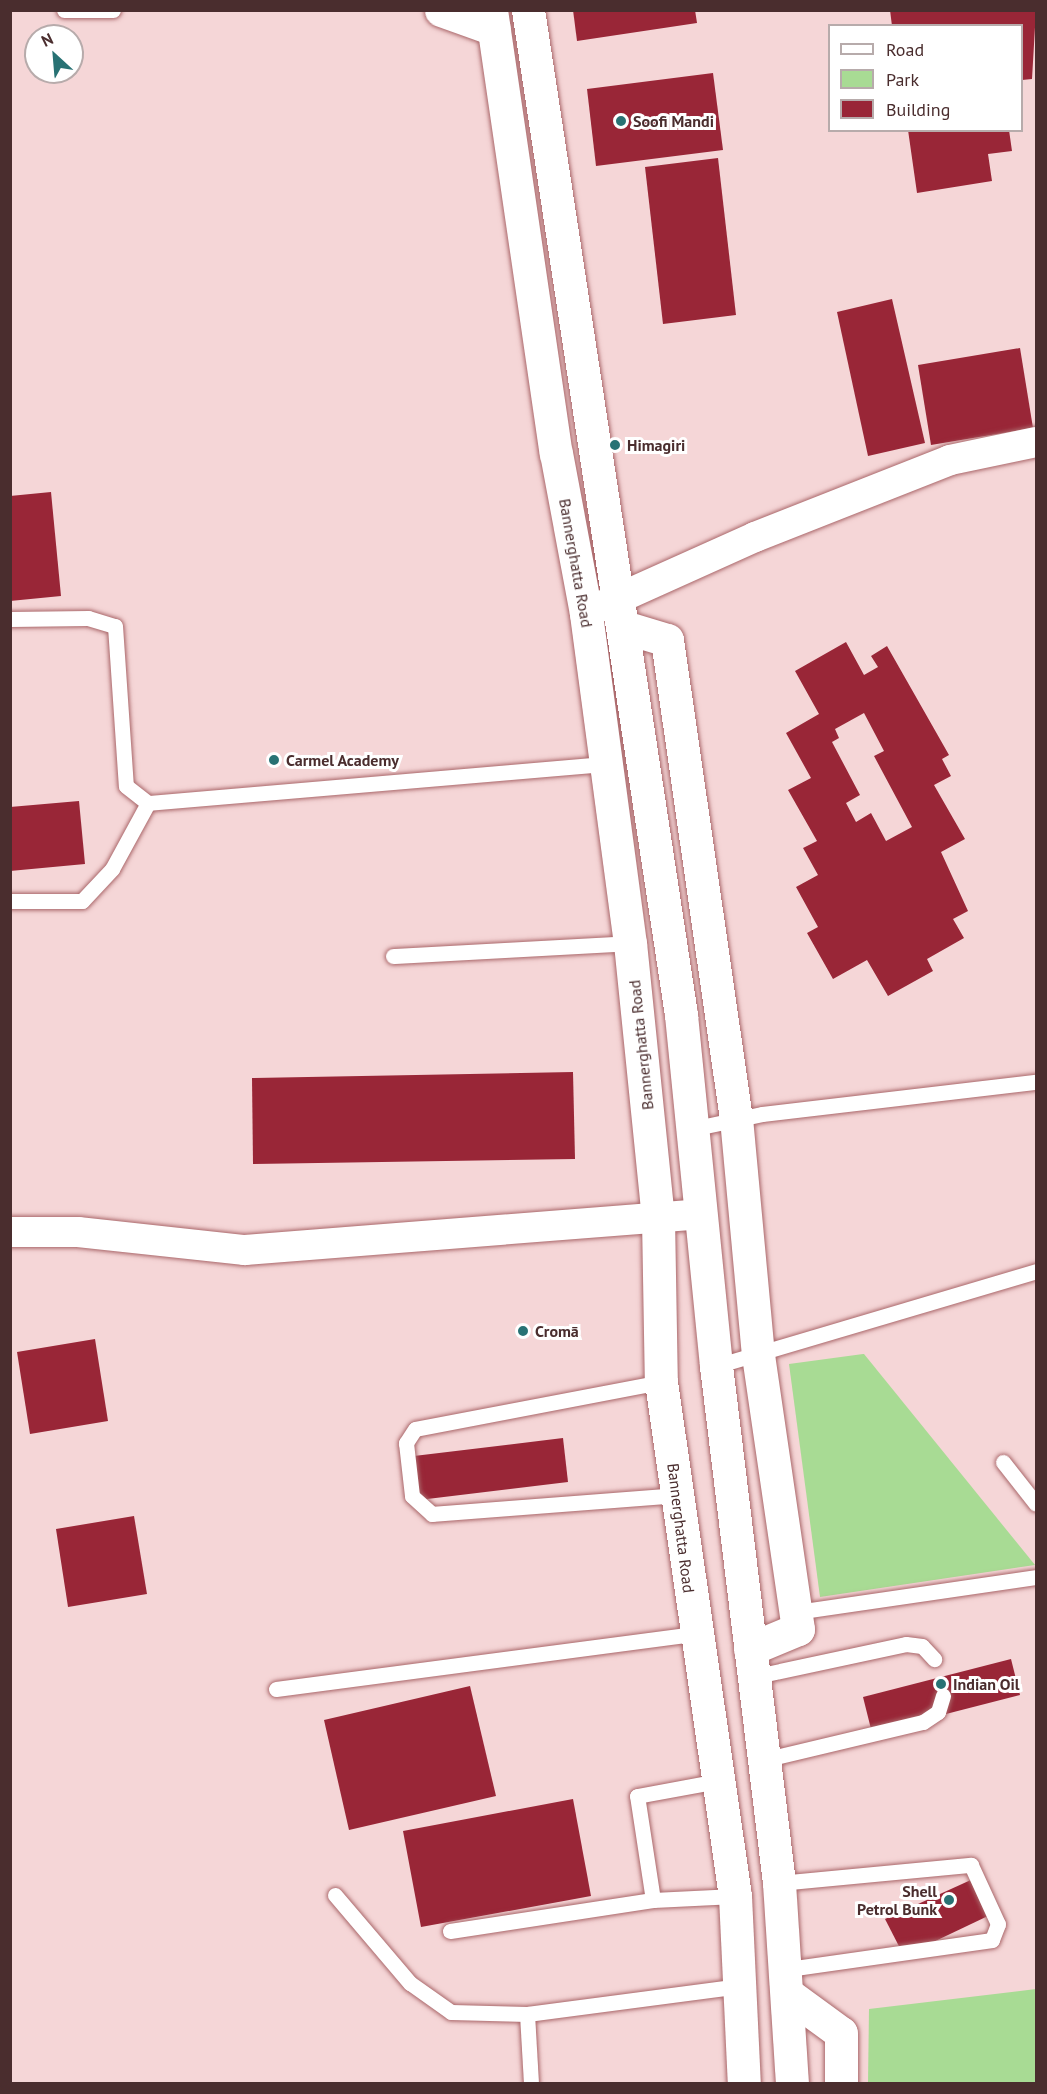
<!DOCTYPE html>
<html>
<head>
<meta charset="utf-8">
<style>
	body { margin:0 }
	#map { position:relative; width:1047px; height:2094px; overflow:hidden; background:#f5d6d7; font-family:"PT Sans",sans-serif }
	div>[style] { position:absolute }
	.green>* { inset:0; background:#a8db94 }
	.building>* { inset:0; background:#992637 }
	.roads { filter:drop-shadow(0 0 2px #aa676a) drop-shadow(0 0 2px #aa676a) }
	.lane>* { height:15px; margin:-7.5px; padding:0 7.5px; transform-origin:7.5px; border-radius:7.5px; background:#fff }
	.street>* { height:30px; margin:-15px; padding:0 15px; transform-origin:15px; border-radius:15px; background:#fff }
	.secondary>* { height:33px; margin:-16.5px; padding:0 16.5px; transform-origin:16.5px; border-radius:16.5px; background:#fff }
	.primary>* { height:33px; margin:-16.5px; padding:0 16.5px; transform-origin:16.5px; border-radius:16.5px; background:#fff }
	.dots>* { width:16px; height:16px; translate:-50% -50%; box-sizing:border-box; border:3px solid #fff; border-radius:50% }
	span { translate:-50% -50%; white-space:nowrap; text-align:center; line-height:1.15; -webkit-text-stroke:6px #fff; paint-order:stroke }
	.poi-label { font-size:16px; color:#4a2d2e; font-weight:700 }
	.left { translate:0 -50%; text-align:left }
	.right { translate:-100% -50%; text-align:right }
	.street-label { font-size:16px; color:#4a2d2e }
	.frame { position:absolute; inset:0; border:12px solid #4a2d2e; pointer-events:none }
	.legend { position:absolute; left:828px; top:24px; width:195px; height:108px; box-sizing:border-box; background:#fff; border:2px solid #b7abab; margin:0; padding:8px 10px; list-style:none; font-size:18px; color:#4a2d2e }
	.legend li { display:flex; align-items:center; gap:12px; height:30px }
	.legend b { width:30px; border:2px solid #b7abab }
	.north { position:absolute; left:24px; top:24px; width:60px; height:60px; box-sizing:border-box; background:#fff; border:2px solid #b7abab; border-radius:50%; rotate:334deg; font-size:16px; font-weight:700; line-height:24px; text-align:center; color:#4a2d2e }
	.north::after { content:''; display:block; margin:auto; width:21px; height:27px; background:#287274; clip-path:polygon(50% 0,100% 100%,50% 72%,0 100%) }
</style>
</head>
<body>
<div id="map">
	<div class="green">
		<div style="clip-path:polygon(863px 1354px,864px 1354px,1035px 1565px,820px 1597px,789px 1364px)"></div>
		<div style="clip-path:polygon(1036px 1989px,1036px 2083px,868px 2083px,869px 2009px)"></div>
	</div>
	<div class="building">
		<div style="clip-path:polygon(573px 10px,695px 10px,697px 23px,577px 41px)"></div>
		<div style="clip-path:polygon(890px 10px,1036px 10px,1032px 79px,1022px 80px,1022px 26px,892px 26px)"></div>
		<div style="clip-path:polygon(713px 73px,723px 150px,596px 166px,587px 89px)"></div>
		<div style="clip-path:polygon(908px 130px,1009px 130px,1012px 151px,988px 154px,992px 181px,917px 193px)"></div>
		<div style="clip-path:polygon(718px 158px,736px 315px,663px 324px,645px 167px)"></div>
		<div style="clip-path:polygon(892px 299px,925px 443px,868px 456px,837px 312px)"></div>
		<div style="clip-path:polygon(1020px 348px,1033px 428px,931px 445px,918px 365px)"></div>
		<div style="clip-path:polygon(51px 492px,61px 596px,10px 601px,10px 496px)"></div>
		<div style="clip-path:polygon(evenodd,846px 642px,864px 675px,878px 667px,871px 656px,887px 646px,949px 755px,942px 759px,951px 776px,934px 785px,965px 839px,941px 852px,968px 911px,953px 919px,964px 938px,927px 959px,933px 971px,888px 996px,867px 960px,833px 979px,807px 933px,818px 927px,796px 887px,818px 875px,803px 848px,817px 841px,788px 790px,811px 778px,786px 733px,819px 714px,795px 671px,846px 642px,864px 713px,884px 751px,874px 756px,912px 827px,886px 841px,871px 813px,856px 822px,846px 803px,860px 795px,832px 742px,839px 738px,835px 729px,864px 713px)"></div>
		<div style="clip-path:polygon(79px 801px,85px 864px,10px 871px,10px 807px)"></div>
		<div style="clip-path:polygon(573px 1072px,575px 1159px,253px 1164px,252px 1078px)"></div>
		<div style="clip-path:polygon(95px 1339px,108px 1421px,30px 1434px,17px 1352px)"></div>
		<div style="clip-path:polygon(563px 1438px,568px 1482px,419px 1500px,414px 1456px)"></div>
		<div style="clip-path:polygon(134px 1516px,147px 1594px,68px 1607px,56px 1529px)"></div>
		<div style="clip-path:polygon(1011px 1659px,1020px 1695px,872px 1733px,863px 1697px)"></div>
		<div style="clip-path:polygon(470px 1686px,496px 1796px,349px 1830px,324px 1720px)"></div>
		<div style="clip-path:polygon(573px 1799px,591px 1896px,421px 1927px,403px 1831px)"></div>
		<div style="clip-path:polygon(973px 1879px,990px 1915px,904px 1956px,885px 1919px)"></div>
	</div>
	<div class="roads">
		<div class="lane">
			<div style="left:64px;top:10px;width:49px"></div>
			<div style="left:10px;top:619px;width:78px;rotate:-0.7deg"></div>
			<div style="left:88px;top:618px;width:28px;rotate:17deg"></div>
			<div style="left:115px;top:626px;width:160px;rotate:86.1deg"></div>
			<div style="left:126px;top:786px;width:28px;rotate:38deg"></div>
			<div style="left:148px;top:803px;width:459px;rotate:-4.9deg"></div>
			<div style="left:10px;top:901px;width:72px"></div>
			<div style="left:82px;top:901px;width:44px;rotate:-46.8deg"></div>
			<div style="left:112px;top:869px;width:75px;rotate:-61.4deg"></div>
			<div style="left:393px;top:956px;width:237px;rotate:-3.1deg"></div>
			<div style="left:696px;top:1128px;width:67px;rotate:-12deg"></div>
			<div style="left:762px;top:1114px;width:276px;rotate:-6.7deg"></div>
			<div style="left:716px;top:1366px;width:334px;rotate:-16.5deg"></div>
			<div style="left:661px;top:1382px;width:250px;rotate:169.2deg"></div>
			<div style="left:415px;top:1429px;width:17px;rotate:123deg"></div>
			<div style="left:406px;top:1443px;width:53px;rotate:83.5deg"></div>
			<div style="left:412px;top:1496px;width:27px;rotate:42deg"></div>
			<div style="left:432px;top:1514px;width:246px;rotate:-4.4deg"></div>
			<div style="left:1003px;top:1462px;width:53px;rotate:51.8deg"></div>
			<div style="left:796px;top:1612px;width:243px;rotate:-8.3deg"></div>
			<div style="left:752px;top:1677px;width:157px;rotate:-12.1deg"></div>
			<div style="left:906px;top:1644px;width:16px;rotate:7deg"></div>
			<div style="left:922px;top:1646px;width:18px;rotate:47deg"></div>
			<div style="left:276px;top:1689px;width:422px;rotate:-7.5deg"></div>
			<div style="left:763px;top:1760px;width:164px;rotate:-13.4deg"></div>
			<div style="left:923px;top:1722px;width:18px;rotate:-34deg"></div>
			<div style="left:938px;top:1712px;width:17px;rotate:-73deg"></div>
			<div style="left:779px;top:1883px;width:193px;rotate:-5.4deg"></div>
			<div style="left:971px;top:1865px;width:65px;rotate:65.4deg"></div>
			<div style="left:998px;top:1924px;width:17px;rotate:111deg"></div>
			<div style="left:992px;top:1940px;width:206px;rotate:171.9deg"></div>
			<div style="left:335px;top:1895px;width:116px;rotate:49.6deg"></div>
			<div style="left:410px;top:1983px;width:50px;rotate:35.3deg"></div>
			<div style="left:451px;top:2012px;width:76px;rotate:1.5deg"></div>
			<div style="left:527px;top:2014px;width:70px;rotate:86.7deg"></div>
			<div style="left:653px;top:1900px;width:82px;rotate:-2.8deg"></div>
			<div style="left:450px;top:1931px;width:205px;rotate:-8.7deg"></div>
			<div style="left:653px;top:1900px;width:105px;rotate:-98.7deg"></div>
			<div style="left:637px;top:1796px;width:82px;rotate:-10.5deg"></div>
			<div style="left:527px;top:2014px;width:215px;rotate:-7.5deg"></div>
		</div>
		<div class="street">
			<div style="left:597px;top:608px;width:173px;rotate:-24.2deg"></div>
			<div style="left:755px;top:537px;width:210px;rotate:-21.5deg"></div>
			<div style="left:950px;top:460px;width:88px;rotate:-11.8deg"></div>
			<div style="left:10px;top:1232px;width:68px"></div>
			<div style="left:78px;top:1232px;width:168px;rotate:6.2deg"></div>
			<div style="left:245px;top:1250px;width:456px;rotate:-4.5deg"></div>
		</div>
		<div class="secondary">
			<div style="left:441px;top:10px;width:56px;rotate:19.7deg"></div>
			<div style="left:624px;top:627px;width:45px;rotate:16.8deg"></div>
			<div style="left:667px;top:640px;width:483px;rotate:81.8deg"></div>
			<div style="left:736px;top:1118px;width:238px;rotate:84.7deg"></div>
			<div style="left:758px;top:1355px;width:277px;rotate:81.7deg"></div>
			<div style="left:798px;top:1629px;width:52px;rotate:157.4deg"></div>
			<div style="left:789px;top:1995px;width:64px;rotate:36.2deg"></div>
			<div style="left:841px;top:2033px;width:51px;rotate:90deg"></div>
		</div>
		<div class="primary">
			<div style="left:491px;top:10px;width:448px;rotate:81.7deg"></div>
			<div style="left:556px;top:453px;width:164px;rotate:79.4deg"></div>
			<div style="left:586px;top:614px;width:332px;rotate:82.4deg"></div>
			<div style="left:630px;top:943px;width:276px;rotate:84.2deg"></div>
			<div style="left:658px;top:1218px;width:164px;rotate:89deg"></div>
			<div style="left:661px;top:1382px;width:519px;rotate:81.81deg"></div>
			<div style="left:735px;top:1896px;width:188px;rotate:87.3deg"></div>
			<div style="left:528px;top:10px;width:1017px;rotate:81.34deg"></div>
			<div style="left:681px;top:1015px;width:353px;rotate:84.3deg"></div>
			<div style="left:716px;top:1366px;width:521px;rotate:83.05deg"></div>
			<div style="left:779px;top:1883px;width:201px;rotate:86.3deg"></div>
		</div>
	</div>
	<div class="dots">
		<div style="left:621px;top:121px;background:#287274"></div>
		<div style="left:615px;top:445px;background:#287274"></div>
		<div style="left:274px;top:760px;background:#287274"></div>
		<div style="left:523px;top:1331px;background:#287274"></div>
		<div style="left:941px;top:1684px;background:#287274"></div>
		<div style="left:949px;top:1900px;background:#287274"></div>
	</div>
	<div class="poi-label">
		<span class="left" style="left:633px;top:121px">Soofi Mandi</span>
		<span class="left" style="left:627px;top:445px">Himagiri</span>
		<span class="left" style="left:286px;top:760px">Carmel Academy</span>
		<span class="left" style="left:535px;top:1331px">Cromā</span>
		<span class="left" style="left:953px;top:1684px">Indian Oil</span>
		<span class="right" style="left:937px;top:1900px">Shell<br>Petrol Bunk</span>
	</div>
	<div class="street-label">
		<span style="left:576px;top:563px;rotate:80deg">Bannerghatta Road</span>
		<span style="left:641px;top:1045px;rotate:-96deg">Bannerghatta Road</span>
		<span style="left:681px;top:1528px;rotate:83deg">Bannerghatta Road</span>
	</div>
	<div class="frame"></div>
	<ul class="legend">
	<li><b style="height:8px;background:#fff"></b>Road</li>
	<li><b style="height:16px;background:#a8db94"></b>Park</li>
	<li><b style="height:16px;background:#992637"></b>Building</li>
	</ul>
	<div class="north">N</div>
</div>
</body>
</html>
